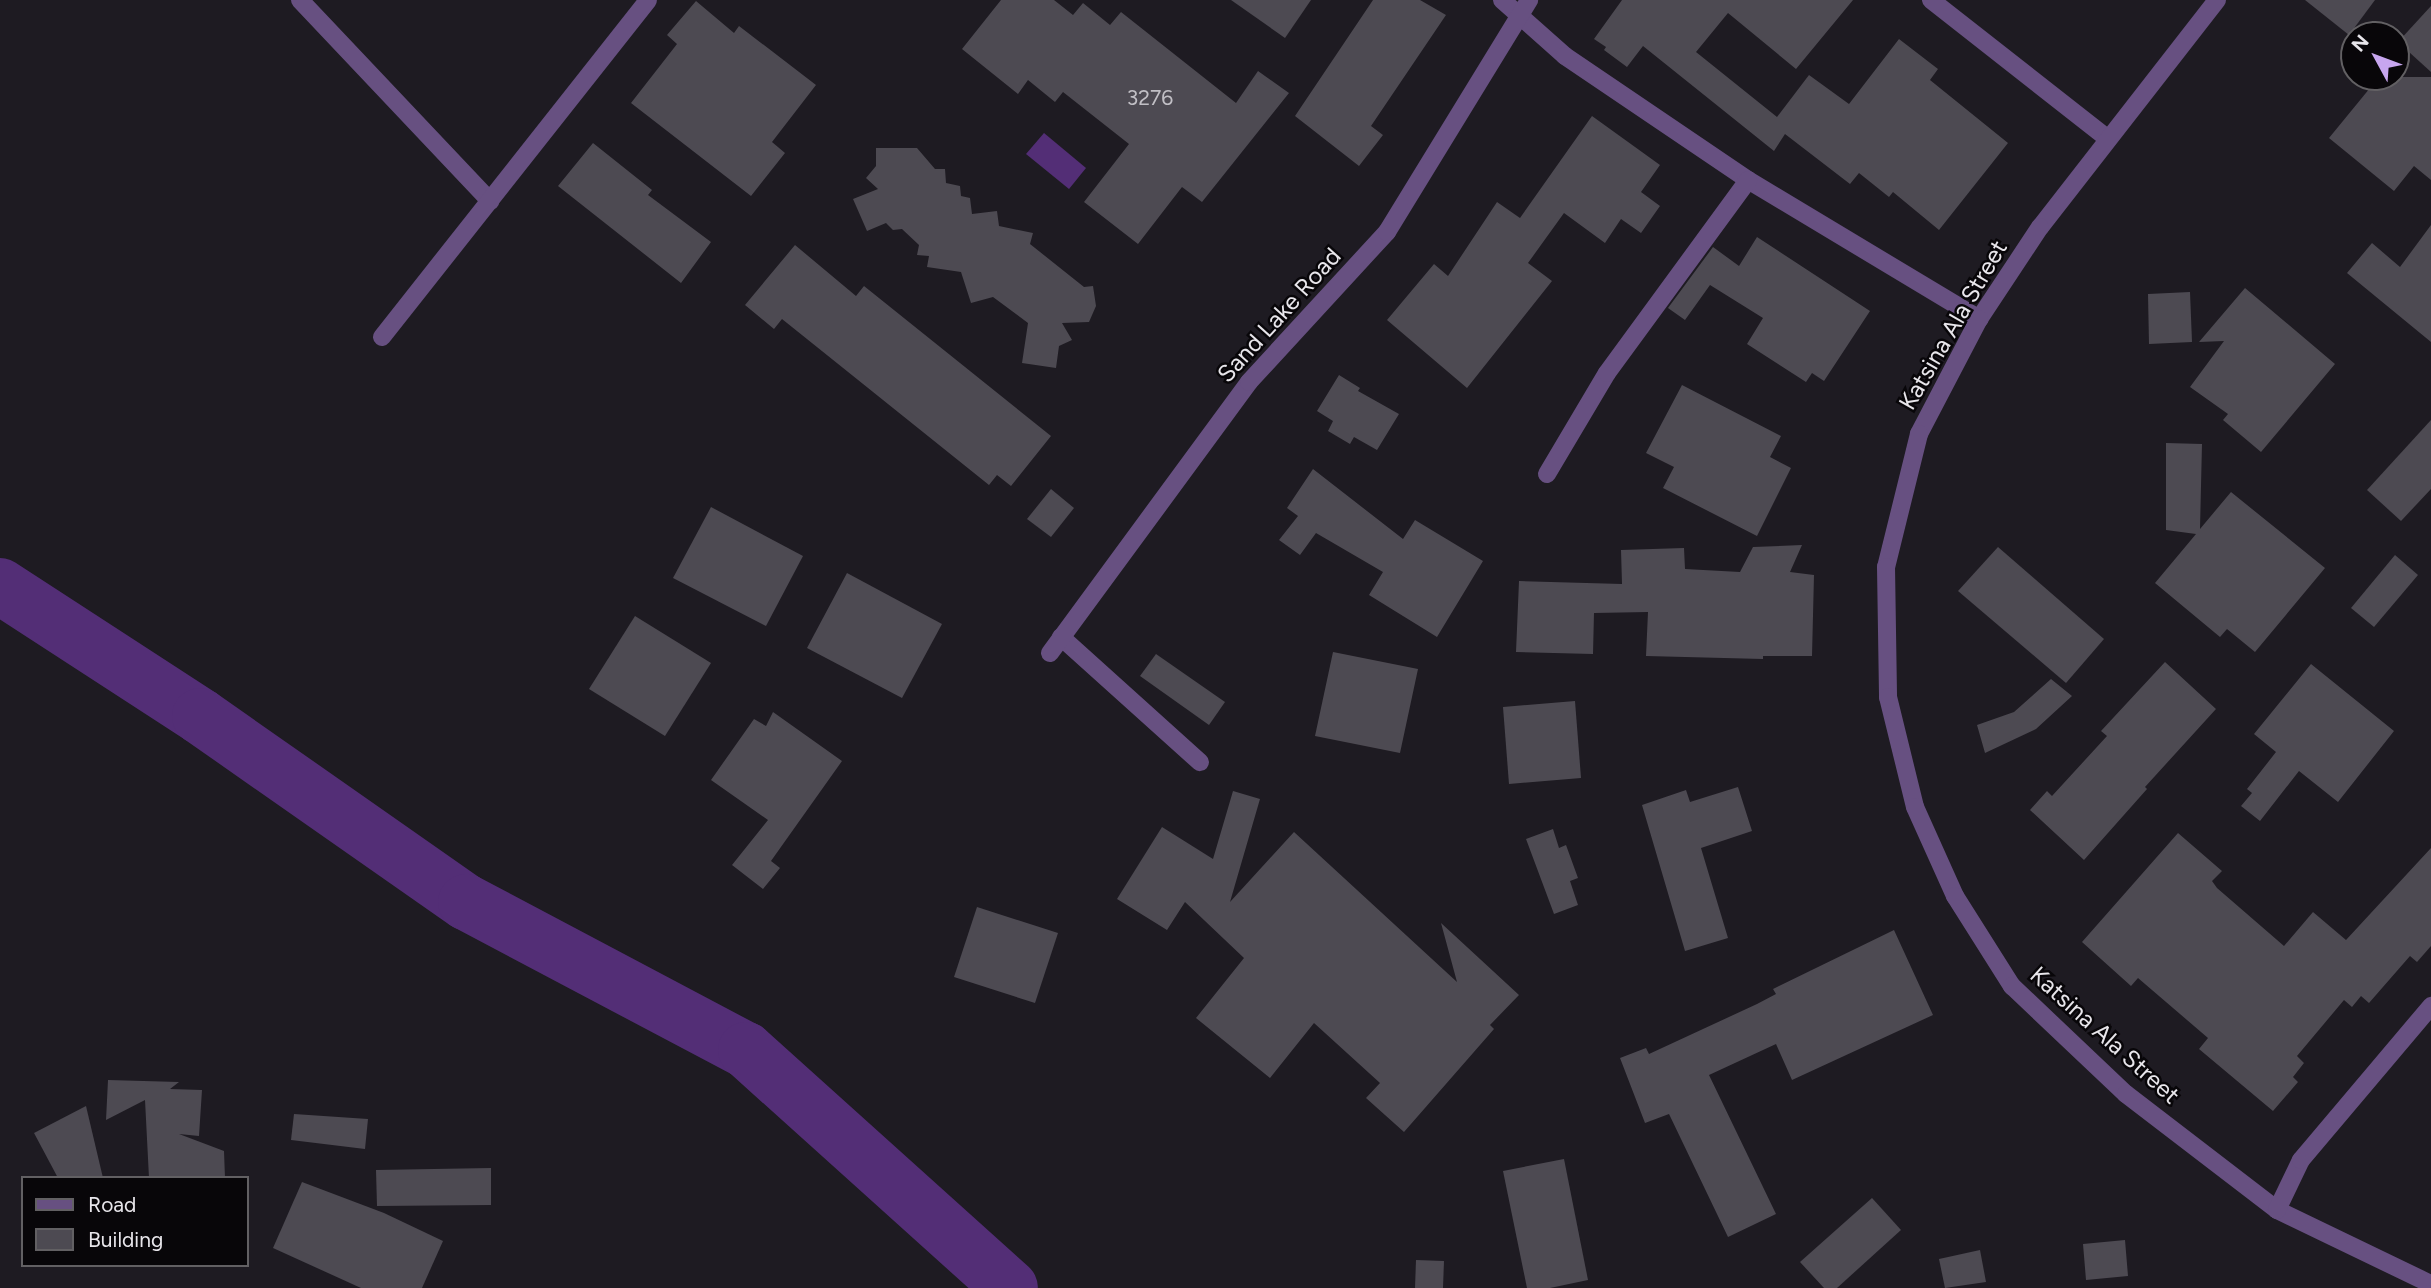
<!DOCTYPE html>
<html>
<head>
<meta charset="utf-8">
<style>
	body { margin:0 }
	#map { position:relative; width:2431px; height:1288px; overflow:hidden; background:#1e1b22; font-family:Figtree,sans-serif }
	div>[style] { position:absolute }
	.water>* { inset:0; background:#532e76 }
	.river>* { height:56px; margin:-28px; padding:0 28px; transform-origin:28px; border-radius:28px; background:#532e76 }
	.building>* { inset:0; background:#4d4a52 }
	.street>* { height:18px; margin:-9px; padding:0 9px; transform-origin:9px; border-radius:9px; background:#675081 }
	span { translate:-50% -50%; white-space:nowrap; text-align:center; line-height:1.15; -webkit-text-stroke:5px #080609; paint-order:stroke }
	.number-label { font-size:21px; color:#c1bfc5 }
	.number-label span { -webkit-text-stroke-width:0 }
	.street-label { font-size:24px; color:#e8e6eb }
	.legend { position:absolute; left:21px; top:1176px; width:228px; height:91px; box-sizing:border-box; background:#080609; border:2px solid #626063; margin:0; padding:9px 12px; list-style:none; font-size:21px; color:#e8e6eb }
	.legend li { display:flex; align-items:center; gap:14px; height:35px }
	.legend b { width:35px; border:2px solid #626063 }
	.north { position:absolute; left:2340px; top:21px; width:70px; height:70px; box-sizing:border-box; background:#080609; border:2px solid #626063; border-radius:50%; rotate:311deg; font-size:19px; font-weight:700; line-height:28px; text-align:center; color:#e8e6eb }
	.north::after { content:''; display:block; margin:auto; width:24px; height:32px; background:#c7a6ef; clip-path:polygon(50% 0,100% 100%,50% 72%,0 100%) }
</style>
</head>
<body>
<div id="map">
	<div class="water">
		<div style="clip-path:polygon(1044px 133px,1086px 168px,1069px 189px,1026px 154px)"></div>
	</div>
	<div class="river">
		<div style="left:0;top:586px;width:239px;rotate:33deg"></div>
		<div style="left:200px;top:716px;width:325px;rotate:35deg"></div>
		<div style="left:466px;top:902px;width:317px;rotate:27.9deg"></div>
		<div style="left:746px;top:1050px;width:355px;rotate:42deg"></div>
	</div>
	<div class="building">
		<div style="clip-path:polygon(1001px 0,1054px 0,1073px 15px,1083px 3px,1110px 25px,1121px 12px,1236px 103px,1258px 71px,1289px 93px,1202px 202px,1182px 187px,1138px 244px,1084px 202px,1129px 144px,1063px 92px,1055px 102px,1028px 80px,1018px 94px,962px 49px)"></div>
		<div style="clip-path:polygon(1231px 0,1311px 0,1285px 38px)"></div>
		<div style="clip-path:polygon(1373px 0,1420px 0,1446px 15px,1371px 126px,1383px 135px,1359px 166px,1295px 116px)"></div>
		<div style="clip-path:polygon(1622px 0,1853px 0,1796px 69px,1728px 13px,1696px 52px,1777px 117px,1809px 75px,1849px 104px,1899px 39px,1938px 69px,1930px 80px,2008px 143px,1939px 230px,1893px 192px,1889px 197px,1859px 173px,1850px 184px,1785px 134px,1774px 151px,1643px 46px,1627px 67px,1604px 50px,1606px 47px,1594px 39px)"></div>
		<div style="clip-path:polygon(2305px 0,2375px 0,2349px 35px)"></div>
		<div style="clip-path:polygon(696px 1px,734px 33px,739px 26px,816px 85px,772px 142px,785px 153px,751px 196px,631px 103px,677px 44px,667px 35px)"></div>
		<div style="clip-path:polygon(2431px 6px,2431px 72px,2398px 42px)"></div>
		<div style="clip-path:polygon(2379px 77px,2431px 77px,2431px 180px,2414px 166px,2394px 191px,2329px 138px)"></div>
		<div style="clip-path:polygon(1592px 116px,1660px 165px,1641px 192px,1660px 206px,1641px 233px,1621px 219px,1605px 243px,1564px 213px,1528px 263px,1552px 281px,1467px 388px,1387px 320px,1434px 264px,1448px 276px,1497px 202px,1520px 218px)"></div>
		<div style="clip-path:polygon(593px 143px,652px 190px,648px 195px,711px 242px,681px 283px,558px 186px)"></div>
		<div style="clip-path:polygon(876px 148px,917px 148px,935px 169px,945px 169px,946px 183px,960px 186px,961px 196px,970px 198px,972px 214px,997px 211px,999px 226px,1033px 233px,1030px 244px,1084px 287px,1093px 286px,1096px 306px,1089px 322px,1062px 323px,1072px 340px,1059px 346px,1056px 368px,1022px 363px,1028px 323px,993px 297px,971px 303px,961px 272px,927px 267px,929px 256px,917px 255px,919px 245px,902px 229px,893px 230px,886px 223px,867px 231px,853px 199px,878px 189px,866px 178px,876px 166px)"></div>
		<div style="clip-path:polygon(2431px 225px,2431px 342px,2347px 273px,2372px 243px,2400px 267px)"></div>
		<div style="clip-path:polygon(1757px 237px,1870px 311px,1824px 381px,1812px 373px,1806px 382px,1747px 344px,1763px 318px,1710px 285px,1685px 320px,1668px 308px,1713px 247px,1739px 266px)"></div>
		<div style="clip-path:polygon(795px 245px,856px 296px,864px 286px,1051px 436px,1011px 486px,997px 475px,989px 485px,782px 319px,774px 329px,745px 305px)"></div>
		<div style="clip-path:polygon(2245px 288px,2335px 364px,2261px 452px,2223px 420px,2228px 414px,2190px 387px,2224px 341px,2199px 342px)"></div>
		<div style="clip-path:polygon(2190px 292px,2192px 342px,2149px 344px,2148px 294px)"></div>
		<div style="clip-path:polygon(1339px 375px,1360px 388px,1358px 391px,1399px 414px,1377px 450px,1354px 437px,1350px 444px,1328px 431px,1333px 421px,1317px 411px)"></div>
		<div style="clip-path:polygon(1682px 385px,1781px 436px,1770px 457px,1791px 468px,1757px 536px,1663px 488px,1674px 467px,1646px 453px)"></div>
		<div style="clip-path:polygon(2431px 420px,2431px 489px,2401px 521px,2367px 490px)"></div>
		<div style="clip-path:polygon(2166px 443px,2202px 444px,2200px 529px,2231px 492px,2325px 568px,2255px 652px,2227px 629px,2220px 637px,2155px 583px,2196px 534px,2166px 530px)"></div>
		<div style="clip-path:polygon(1313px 469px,1403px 539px,1415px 520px,1483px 561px,1437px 637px,1369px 595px,1383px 572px,1316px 533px,1300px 555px,1279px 540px,1298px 516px,1287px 508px)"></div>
		<div style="clip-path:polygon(1051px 489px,1074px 508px,1051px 537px,1027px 519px)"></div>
		<div style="clip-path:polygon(711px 507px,803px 556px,766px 626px,673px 578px)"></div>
		<div style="clip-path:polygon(1802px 545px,1790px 572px,1814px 575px,1812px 656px,1763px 656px,1763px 659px,1646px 656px,1648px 612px,1594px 613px,1593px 654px,1516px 652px,1519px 581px,1622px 584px,1621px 550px,1684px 548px,1685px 569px,1740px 572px,1753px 547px)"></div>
		<div style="clip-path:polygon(1998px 547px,2104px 639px,2066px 683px,1958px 591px)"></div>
		<div style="clip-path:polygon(2395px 555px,2418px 575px,2374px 627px,2351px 608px)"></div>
		<div style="clip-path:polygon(847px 573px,942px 624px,902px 698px,807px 648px)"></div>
		<div style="clip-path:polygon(635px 616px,711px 663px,665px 736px,589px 689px)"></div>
		<div style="clip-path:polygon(1333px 652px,1418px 669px,1400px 753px,1315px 736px)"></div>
		<div style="clip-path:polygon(1156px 654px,1225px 702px,1209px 725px,1140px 676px)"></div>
		<div style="clip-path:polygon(2165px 662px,2216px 709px,2145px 787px,2147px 789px,2084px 860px,2030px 810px,2047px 791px,2052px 796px,2107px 736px,2101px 731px)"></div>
		<div style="clip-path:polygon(2311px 664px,2394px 731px,2338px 802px,2299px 771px,2260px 821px,2241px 806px,2252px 793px,2247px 789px,2276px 752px,2254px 734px)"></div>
		<div style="clip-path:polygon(2051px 679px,2072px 696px,2036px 729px,1985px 753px,1977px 725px,2014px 712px)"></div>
		<div style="clip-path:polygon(1575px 701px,1581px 778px,1509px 784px,1503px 707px)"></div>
		<div style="clip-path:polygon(773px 712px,842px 761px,771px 861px,780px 868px,763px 889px,732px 865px,768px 820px,711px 780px,754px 719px,766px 726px)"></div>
		<div style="clip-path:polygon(1738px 787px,1752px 831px,1701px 848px,1728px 938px,1685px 951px,1642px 805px,1686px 790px,1690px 802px)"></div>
		<div style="clip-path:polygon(1233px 791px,1260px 799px,1230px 902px,1294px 832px,1457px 982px,1441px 923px,1519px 995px,1490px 1025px,1494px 1029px,1404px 1132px,1366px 1098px,1380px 1083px,1314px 1023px,1270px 1078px,1196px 1018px,1244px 958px,1185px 902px,1167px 930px,1117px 899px,1162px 827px,1213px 859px)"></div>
		<div style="clip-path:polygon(1553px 829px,1559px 848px,1566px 845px,1578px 878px,1570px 881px,1578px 905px,1554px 914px,1526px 839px)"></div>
		<div style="clip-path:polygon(2178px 833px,2222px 871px,2212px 881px,2217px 888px,2284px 946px,2313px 912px,2346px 940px,2431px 848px,2431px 946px,2417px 962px,2410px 956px,2369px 1003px,2361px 996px,2352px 1007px,2344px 1000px,2297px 1056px,2304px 1063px,2293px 1077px,2298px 1082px,2273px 1111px,2199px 1049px,2208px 1038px,2138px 978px,2131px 986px,2082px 942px)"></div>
		<div style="clip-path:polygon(977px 907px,1058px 933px,1035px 1003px,954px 977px)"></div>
		<div style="clip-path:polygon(1894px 930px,1933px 1015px,1792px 1080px,1776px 1044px,1709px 1075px,1776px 1214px,1728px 1237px,1669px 1114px,1645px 1123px,1620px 1058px,1646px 1048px,1649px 1054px,1757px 1004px,1776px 994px,1773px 989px)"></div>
		<div style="clip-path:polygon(108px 1080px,179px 1082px,170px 1089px,202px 1090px,199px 1136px,179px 1134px,224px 1151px,225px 1178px,149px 1178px,145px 1100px,106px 1120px)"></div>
		<div style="clip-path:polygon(86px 1106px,103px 1178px,58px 1178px,34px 1133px)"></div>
		<div style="clip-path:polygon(294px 1114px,368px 1119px,365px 1149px,291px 1140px)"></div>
		<div style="clip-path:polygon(1564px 1159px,1588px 1280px,1550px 1288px,1527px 1288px,1503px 1171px)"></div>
		<div style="clip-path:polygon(491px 1168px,491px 1205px,377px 1206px,376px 1170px)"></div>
		<div style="clip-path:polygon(302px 1182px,384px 1213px,443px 1241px,422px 1288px,361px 1288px,273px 1248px)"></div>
		<div style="clip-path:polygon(1872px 1198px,1901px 1230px,1837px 1288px,1824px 1288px,1800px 1262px)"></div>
		<div style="clip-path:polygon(2125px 1240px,2128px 1276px,2086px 1280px,2083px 1244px)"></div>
		<div style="clip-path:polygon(1980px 1250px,1986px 1282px,1945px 1288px,1939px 1259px)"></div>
		<div style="clip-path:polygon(1416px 1260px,1444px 1261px,1443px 1288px,1415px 1288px)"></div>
	</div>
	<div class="street">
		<div style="left:300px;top:0;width:277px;rotate:46.6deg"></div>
		<div style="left:1502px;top:0;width:84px;rotate:41.6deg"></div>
		<div style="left:1565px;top:56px;width:221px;rotate:34.1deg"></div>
		<div style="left:1748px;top:180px;width:270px;rotate:31deg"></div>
		<div style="left:1931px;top:0;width:225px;rotate:38.1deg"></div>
		<div style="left:2217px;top:0;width:288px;rotate:127.9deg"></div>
		<div style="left:2040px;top:227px;width:110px;rotate:123.5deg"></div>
		<div style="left:1979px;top:319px;width:130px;rotate:117.6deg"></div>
		<div style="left:1919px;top:434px;width:137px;rotate:103.9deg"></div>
		<div style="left:1886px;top:567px;width:130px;rotate:89.1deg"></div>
		<div style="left:1888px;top:697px;width:113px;rotate:76.2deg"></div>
		<div style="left:1915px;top:807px;width:98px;rotate:65.8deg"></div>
		<div style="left:1955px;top:896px;width:107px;rotate:57.7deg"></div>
		<div style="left:2012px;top:986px;width:157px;rotate:43.5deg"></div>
		<div style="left:2126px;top:1094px;width:190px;rotate:37.5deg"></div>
		<div style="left:2277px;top:1210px;width:171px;rotate:25.7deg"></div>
		<div style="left:382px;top:337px;width:429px;rotate:-51.7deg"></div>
		<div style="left:1547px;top:474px;width:117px;rotate:-59.3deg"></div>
		<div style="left:1607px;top:373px;width:239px;rotate:-53.8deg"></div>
		<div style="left:1061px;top:637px;width:187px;rotate:42deg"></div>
		<div style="left:1050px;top:653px;width:336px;rotate:-53.7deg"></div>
		<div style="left:1249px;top:382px;width:204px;rotate:-47.4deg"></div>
		<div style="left:1387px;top:232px;width:272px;rotate:-58.5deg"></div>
		<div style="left:2277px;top:1210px;width:55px;rotate:-64.4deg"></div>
		<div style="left:2301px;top:1160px;width:202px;rotate:-49.8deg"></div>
	</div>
	<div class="number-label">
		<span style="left:1150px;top:98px">3276</span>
	</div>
	<div class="street-label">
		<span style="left:1279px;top:315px;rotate:-48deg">Sand Lake Road</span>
		<span style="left:1953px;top:325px;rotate:-60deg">Katsina Ala Street</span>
		<span style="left:2105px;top:1035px;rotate:42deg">Katsina Ala Street</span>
	</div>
	<ul class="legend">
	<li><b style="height:9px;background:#675081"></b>Road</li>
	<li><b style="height:19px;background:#4d4a52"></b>Building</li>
	</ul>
	<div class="north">N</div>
</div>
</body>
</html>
